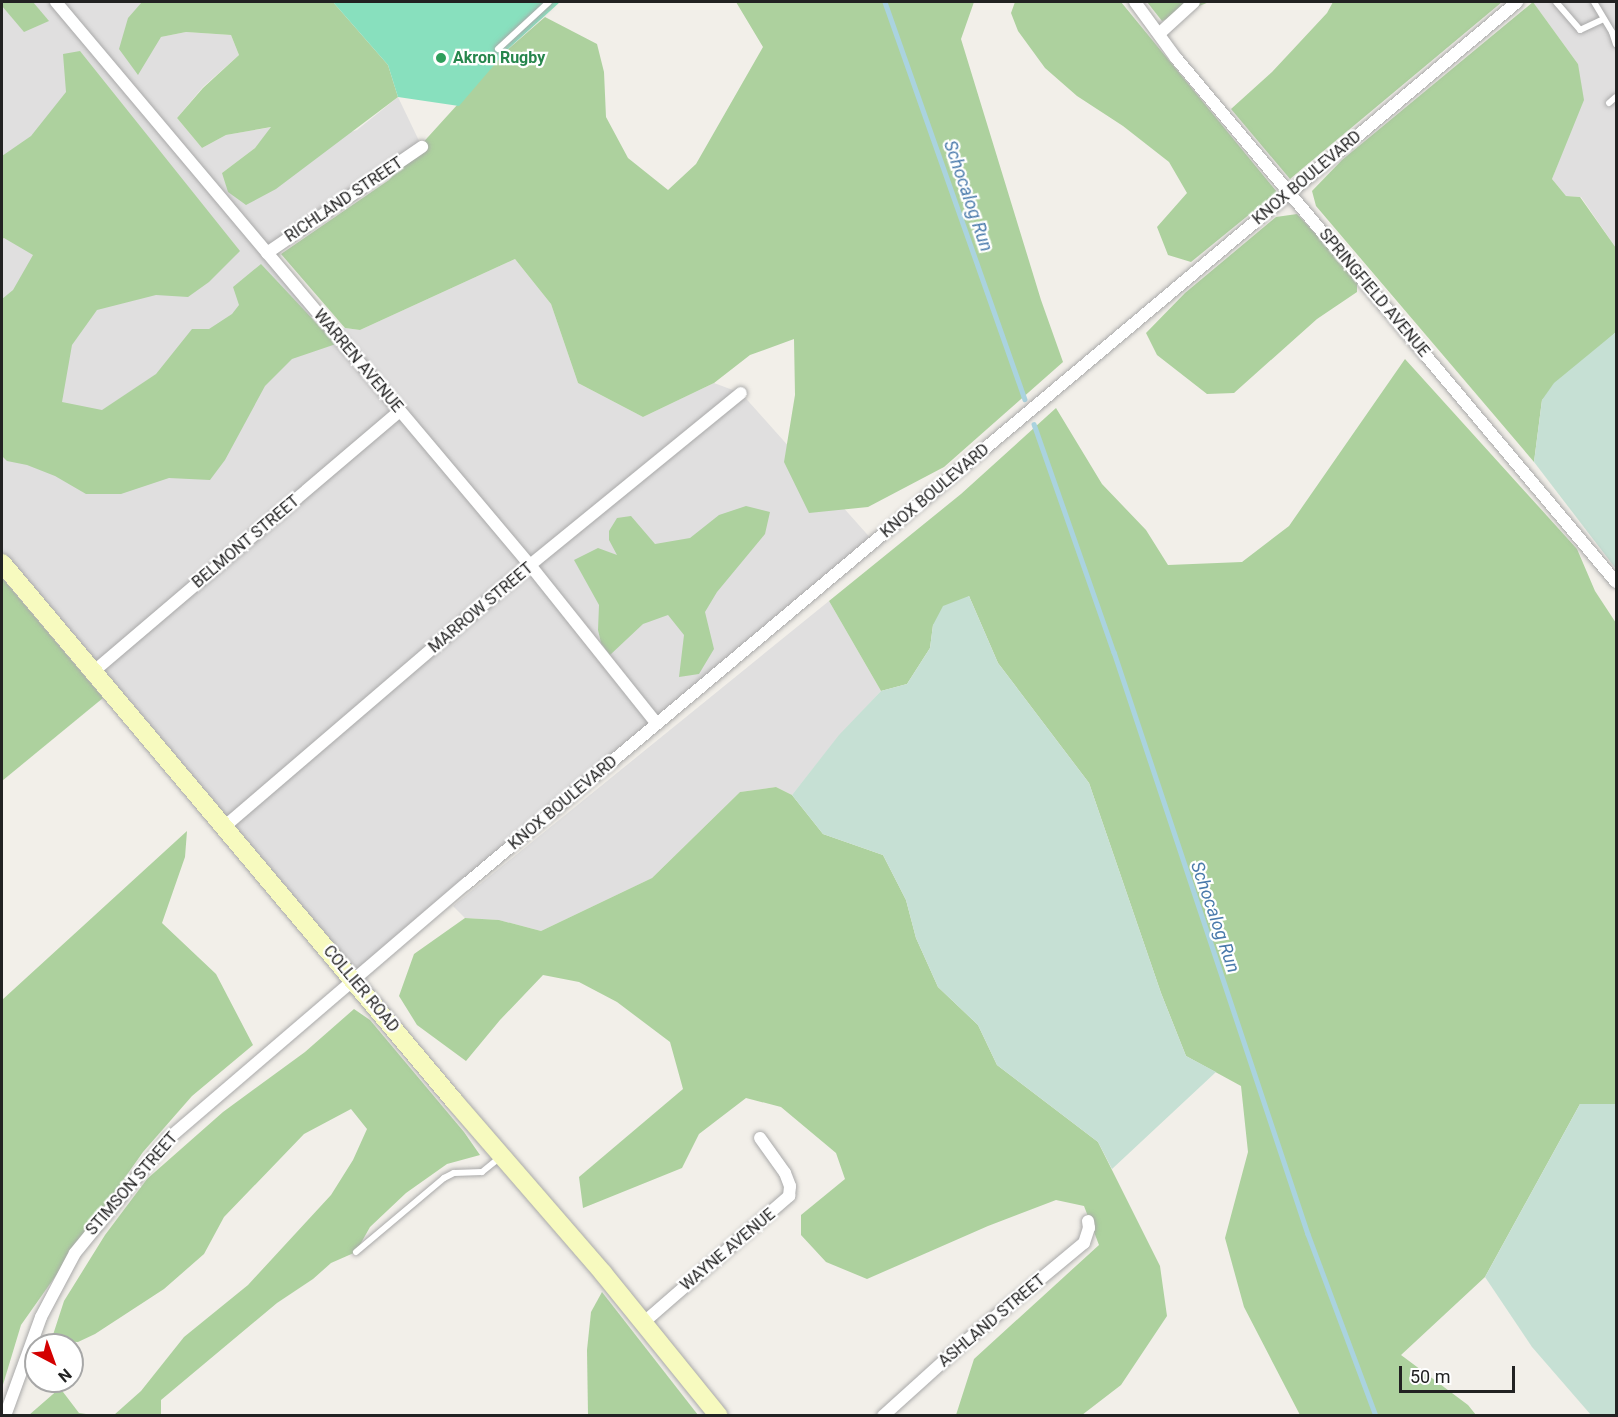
<!DOCTYPE html>
<html>
<head>
<meta charset="utf-8">
<style>
	body { margin:0 }
	#map { position:relative; width:1618px; height:1417px; overflow:hidden; background:#f2efe9; font-family:Roboto,sans-serif }
	div>[style] { position:absolute }
	.residential>* { inset:0; background:#e0dfdf }
	.forest>* { inset:0; background:#add19e }
	.wetland>* { inset:0; background:#c6e0d4 }
	.pitch>* { inset:0; background:#88e0be }
	.stream>* { height:4.5px; margin:-2.25px; padding:0 2.25px; transform-origin:2.25px; border-radius:2.25px; background:#aad3df }
	.roads { filter:drop-shadow(0 0 2px #a9a9a9) drop-shadow(0 0 2px #a9a9a9) }
	.lane>* { height:6px; margin:-3px; padding:0 3px; transform-origin:3px; border-radius:3px; background:#fff }
	.street>* { height:12px; margin:-6px; padding:0 6px; transform-origin:6px; border-radius:6px; background:#fff }
	.secondary>* { height:18px; margin:-9px; padding:0 9px; transform-origin:9px; border-radius:9px; background:#f7fabf }
	.dots>* { width:16px; height:16px; translate:-50% -50%; box-sizing:border-box; border:3px solid #fff; border-radius:50% }
	span { translate:-50% -50%; white-space:nowrap; text-align:center; line-height:1.15; -webkit-text-stroke:4.5px #fff; paint-order:stroke }
	.leisure-label { font-size:16px; color:#27864d; font-weight:700 }
	.left { translate:0 -50%; text-align:left }
	.street-label { font-size:16px; color:#222 }
	.water-label { font-size:18px; color:#4a7aab; font-style:italic }
	.frame { position:absolute; inset:0; border:3px solid #222; pointer-events:none }
	.north { position:absolute; left:24px; top:1333px; width:60px; height:60px; box-sizing:border-box; background:#fff; border:2px solid #a7a7a7; border-radius:50%; rotate:139deg; font-size:16px; font-weight:700; line-height:24px; text-align:center; color:#222 }
	.north::after { content:''; display:block; margin:auto; width:21px; height:27px; background:#d40000; clip-path:polygon(50% 0,100% 100%,50% 72%,0 100%) }
	.scale { position:absolute; left:1399px; top:1366px; width:116px; height:27px; box-sizing:border-box; border:3px solid #222; border-top:0; padding-left:8px; font-size:18px; line-height:21px; white-space:nowrap; color:#222; -webkit-text-stroke:4px #fff; paint-order:stroke }
</style>
</head>
<body>
<div id="map">
	<div class="residential">
		<div style="clip-path:polygon(2px 2px,144px 2px,142px 2px,161px 37px,186px 32px,231px 35px,239px 55px,203px 87px,177px 118px,202px 148px,226px 135px,272px 127px,255px 148px,222px 173px,357px 130px,398px 97px,422px 147px,267px 253px,333px 331px,345px 328px,360px 330px,515px 259px,551px 304px,578px 383px,643px 417px,714px 383px,741px 393px,874px 542px,357px 976px,2px 563px)"></div>
		<div style="clip-path:polygon(1533px 2px,1616px 2px,1616px 248px,1581px 197px,1566px 196px,1552px 179px,1570px 132px,1578px 64px)"></div>
		<div style="clip-path:polygon(829px 601px,881px 691px,839px 736px,792px 795px,776px 787px,740px 792px,652px 878px,541px 931px,499px 920px,465px 918px,453px 906px)"></div>
	</div>
	<div class="forest">
		<div style="clip-path:polygon(2px 2px,33px 2px,49px 21px,24px 32px,2px 6px)"></div>
		<div style="clip-path:polygon(142px 2px,333px 2px,388px 65px,398px 97px,276px 189px,246px 205px,228px 192px,222px 173px,255px 148px,271px 127px,226px 135px,202px 148px,177px 118px,203px 88px,239px 55px,231px 35px,186px 32px,161px 37px,138px 75px,119px 49px,128px 18px)"></div>
		<div style="clip-path:polygon(733px 2px,974px 2px,961px 39px,1041px 300px,1063px 362px,944px 467px,868px 507px,809px 513px,784px 462px,795px 395px,794px 339px,750px 355px,714px 383px,643px 417px,578px 383px,551px 304px,515px 259px,360px 330px,345px 328px,281px 254px,389px 180px,507px 50px,545px 17px,597px 44px,604px 72px,606px 117px,628px 158px,668px 190px,696px 164px,763px 47px,736px 2px)"></div>
		<div style="clip-path:polygon(1015px 2px,1121px 2px,1277px 192px,1191px 262px,1168px 255px,1157px 227px,1187px 193px,1169px 162px,1123px 126px,1077px 96px,1045px 68px,1018px 31px,1011px 13px)"></div>
		<div style="clip-path:polygon(1147px 2px,1209px 2px,1162px 21px)"></div>
		<div style="clip-path:polygon(1333px 2px,1502px 2px,1290px 179px,1231px 109px,1272px 72px,1327px 13px)"></div>
		<div style="clip-path:polygon(1533px 2px,1578px 64px,1584px 100px,1552px 179px,1566px 196px,1580px 197px,1616px 248px,1616px 332px,1542px 400px,1534px 462px,1316px 206px,1312px 191px,1342px 160px)"></div>
		<div style="clip-path:polygon(80px 51px,240px 251px,209px 282px,188px 297px,156px 295px,97px 310px,72px 345px,62px 402px,102px 410px,156px 374px,192px 329px,209px 329px,232px 314px,239px 305px,233px 287px,261px 264px,336px 344px,292px 359px,265px 386px,225px 460px,210px 480px,169px 478px,121px 494px,86px 494px,55px 476px,27px 465px,7px 461px,2px 456px,2px 299px,13px 290px,33px 255px,4px 238px,2px 239px,2px 156px,31px 136px,66px 92px,63px 54px)"></div>
		<div style="clip-path:polygon(1297px 214px,1357px 279px,1357px 292px,1317px 319px,1234px 393px,1207px 394px,1157px 355px,1146px 333px,1185px 293px,1276px 217px)"></div>
		<div style="clip-path:polygon(1405px 359px,1577px 549px,1595px 591px,1616px 623px,1616px 1104px,1580px 1104px,1485px 1277px,1401px 1355px,1468px 1405px,1476px 1415px,1300px 1415px,1244px 1307px,1225px 1238px,1248px 1152px,1241px 1086px,1186px 1056px,1161px 993px,1089px 783px,998px 663px,969px 596px,933px 625px,930px 648px,907px 684px,881px 691px,829px 601px,961px 494px,1056px 408px,1102px 484px,1146px 530px,1168px 565px,1242px 562px,1289px 526px)"></div>
		<div style="clip-path:polygon(746px 506px,770px 512px,765px 534px,717px 592px,705px 612px,714px 649px,699px 674px,679px 677px,684px 635px,668px 615px,643px 624px,610px 655px,601px 643px,598px 630px,599px 605px,574px 560px,598px 548px,617px 555px,609px 540px,609px 531px,617px 518px,631px 516px,655px 544px,690px 538px,719px 515px)"></div>
		<div style="clip-path:polygon(2px 578px,103px 698px,2px 781px)"></div>
		<div style="clip-path:polygon(776px 787px,792px 795px,823px 834px,883px 855px,906px 900px,916px 938px,938px 987px,978px 1025px,997px 1065px,1098px 1142px,1160px 1266px,1167px 1316px,1121px 1385px,1082px 1415px,956px 1415px,974px 1359px,1099px 1245px,1084px 1206px,1056px 1200px,988px 1226px,867px 1279px,826px 1262px,801px 1235px,801px 1215px,845px 1179px,836px 1153px,781px 1107px,746px 1098px,699px 1134px,682px 1168px,583px 1208px,579px 1177px,683px 1089px,670px 1042px,617px 1002px,579px 982px,543px 975px,500px 1020px,466px 1061px,417px 1025px,399px 996px,414px 954px,465px 918px,499px 920px,541px 931px,652px 878px,740px 792px)"></div>
		<div style="clip-path:polygon(187px 831px,185px 857px,162px 923px,216px 974px,253px 1045px,192px 1096px,143px 1152px,21px 1325px,2px 1388px,2px 1000px)"></div>
		<div style="clip-path:polygon(354px 1009px,370px 1020px,464px 1132px,480px 1155px,447px 1164px,406px 1193px,370px 1227px,356px 1252px,331px 1263px,313px 1279px,277px 1303px,161px 1400px,161px 1415px,114px 1415px,141px 1391px,184px 1337px,248px 1285px,331px 1195px,353px 1160px,367px 1129px,351px 1109px,304px 1134px,224px 1217px,204px 1254px,164px 1289px,95px 1334px,78px 1342px,51px 1341px,64px 1301px,105px 1235px,147px 1179px,223px 1112px,305px 1052px)"></div>
		<div style="clip-path:polygon(602px 1292px,698px 1415px,588px 1415px,587px 1350px,591px 1312px)"></div>
		<div style="clip-path:polygon(60px 1388px,79px 1413px,93px 1415px,29px 1415px)"></div>
	</div>
	<div class="wetland">
		<div style="clip-path:polygon(1616px 332px,1616px 569px,1534px 462px,1542px 400px,1554px 383px)"></div>
		<div style="clip-path:polygon(969px 596px,998px 663px,1089px 783px,1161px 993px,1186px 1056px,1216px 1072px,1112px 1169px,1098px 1142px,997px 1065px,978px 1025px,938px 987px,916px 938px,906px 900px,883px 855px,823px 834px,792px 795px,839px 735px,881px 691px,907px 684px,930px 648px,933px 625px,943px 606px)"></div>
		<div style="clip-path:polygon(1580px 1104px,1616px 1104px,1616px 1415px,1591px 1415px,1532px 1347px,1485px 1277px)"></div>
	</div>
	<div class="pitch">
		<div style="clip-path:polygon(333px 2px,560px 2px,507px 50px,459px 106px,398px 97px,388px 65px)"></div>
	</div>
	<div class="stream">
		<div style="left:885px;top:2px;width:421px;rotate:70.6deg"></div>
		<div style="left:1034px;top:424px;width:242px;rotate:70.7deg"></div>
		<div style="left:1114px;top:652px;width:613px;rotate:71.57deg"></div>
		<div style="left:1308px;top:1234px;width:194px;rotate:69.5deg"></div>
	</div>
	<div class="roads">
		<div class="lane">
			<div style="left:1556px;top:2px;width:37px;rotate:49deg"></div>
			<div style="left:1580px;top:30px;width:26px;rotate:-25deg"></div>
			<div style="left:1594px;top:2px;width:35px;rotate:59deg"></div>
			<div style="left:1612px;top:32px;width:13px;rotate:72deg"></div>
			<div style="left:498px;top:49px;width:69px;rotate:-42.7deg"></div>
			<div style="left:1609px;top:103px;width:9px;rotate:-41deg"></div>
			<div style="left:356px;top:1252px;width:115px;rotate:-40.1deg"></div>
			<div style="left:444px;top:1178px;width:11px;rotate:-27deg"></div>
			<div style="left:454px;top:1173px;width:28px;rotate:-2deg"></div>
			<div style="left:482px;top:1172px;width:22px;rotate:-39deg"></div>
		</div>
		<div class="street">
			<div style="left:56px;top:2px;width:736px;rotate:49.91deg"></div>
			<div style="left:530px;top:565px;width:202px;rotate:51.4deg"></div>
			<div style="left:1135px;top:2px;width:69px;rotate:53.8deg"></div>
			<div style="left:1176px;top:58px;width:684px;rotate:49.98deg"></div>
			<div style="left:1160px;top:33px;width:46px;rotate:-42.4deg"></div>
			<div style="left:267px;top:253px;width:188px;rotate:-34.4deg"></div>
			<div style="left:93px;top:672px;width:403px;rotate:-40.4deg"></div>
			<div style="left:224px;top:827px;width:403px;rotate:-40.6deg"></div>
			<div style="left:530px;top:565px;width:272px;rotate:-39.2deg"></div>
			<div style="left:643px;top:1323px;width:194px;rotate:-41deg"></div>
			<div style="left:789px;top:1196px;width:10px;rotate:-84deg"></div>
			<div style="left:790px;top:1186px;width:14px;rotate:-111deg"></div>
			<div style="left:785px;top:1173px;width:43px;rotate:-125.5deg"></div>
			<div style="left:5px;top:1416px;width:105px;rotate:-70deg"></div>
			<div style="left:41px;top:1317px;width:72px;rotate:-62deg"></div>
			<div style="left:75px;top:1253px;width:147px;rotate:-50.8deg"></div>
			<div style="left:168px;top:1139px;width:392px;rotate:-40.6deg"></div>
			<div style="left:466px;top:884px;width:1372px;rotate:-40deg"></div>
			<div style="left:883px;top:1416px;width:113px;rotate:-42.1deg"></div>
			<div style="left:967px;top:1340px;width:152px;rotate:-39.7deg"></div>
			<div style="left:1084px;top:1243px;width:16px;rotate:-72deg"></div>
			<div style="left:1089px;top:1228px;width:7px;rotate:-98deg"></div>
		</div>
		<div class="secondary">
			<div style="left:2px;top:563px;width:704px;rotate:49.95deg"></div>
			<div style="left:455px;top:1102px;width:226px;rotate:49.1deg"></div>
			<div style="left:603px;top:1273px;width:184px;rotate:51deg"></div>
		</div>
	</div>
	<div class="dots">
		<div style="left:441px;top:58px;background:#2e9e5b"></div>
	</div>
	<div class="leisure-label">
		<span class="left" style="left:453px;top:58px">Akron Rugby</span>
	</div>
	<div class="street-label">
		<span style="left:1307px;top:178px;rotate:-40deg">KNOX BOULEVARD</span>
		<span style="left:344px;top:200px;rotate:-34deg">RICHLAND STREET</span>
		<span style="left:1374px;top:293px;rotate:50deg">SPRINGFIELD AVENUE</span>
		<span style="left:358px;top:361px;rotate:50deg">WARREN AVENUE</span>
		<span style="left:935px;top:491px;rotate:-40deg">KNOX BOULEVARD</span>
		<span style="left:246px;top:542px;rotate:-40deg">BELMONT STREET</span>
		<span style="left:481px;top:608px;rotate:-40deg">MARROW STREET</span>
		<span style="left:563px;top:803px;rotate:-40deg">KNOX BOULEVARD</span>
		<span style="left:361px;top:989px;rotate:50deg">COLLIER ROAD</span>
		<span style="left:132px;top:1184px;rotate:-49deg">STIMSON STREET</span>
		<span style="left:728px;top:1250px;rotate:-40deg">WAYNE AVENUE</span>
		<span style="left:992px;top:1321px;rotate:-40deg">ASHLAND STREET</span>
	</div>
	<div class="water-label">
		<span style="left:968px;top:196px;rotate:71deg">Schocalog Run</span>
		<span style="left:1215px;top:917px;rotate:71deg">Schocalog Run</span>
	</div>
	<div class="frame"></div>
	<div class="north">N</div>
	<div class="scale">50 m</div>
</div>
</body>
</html>
